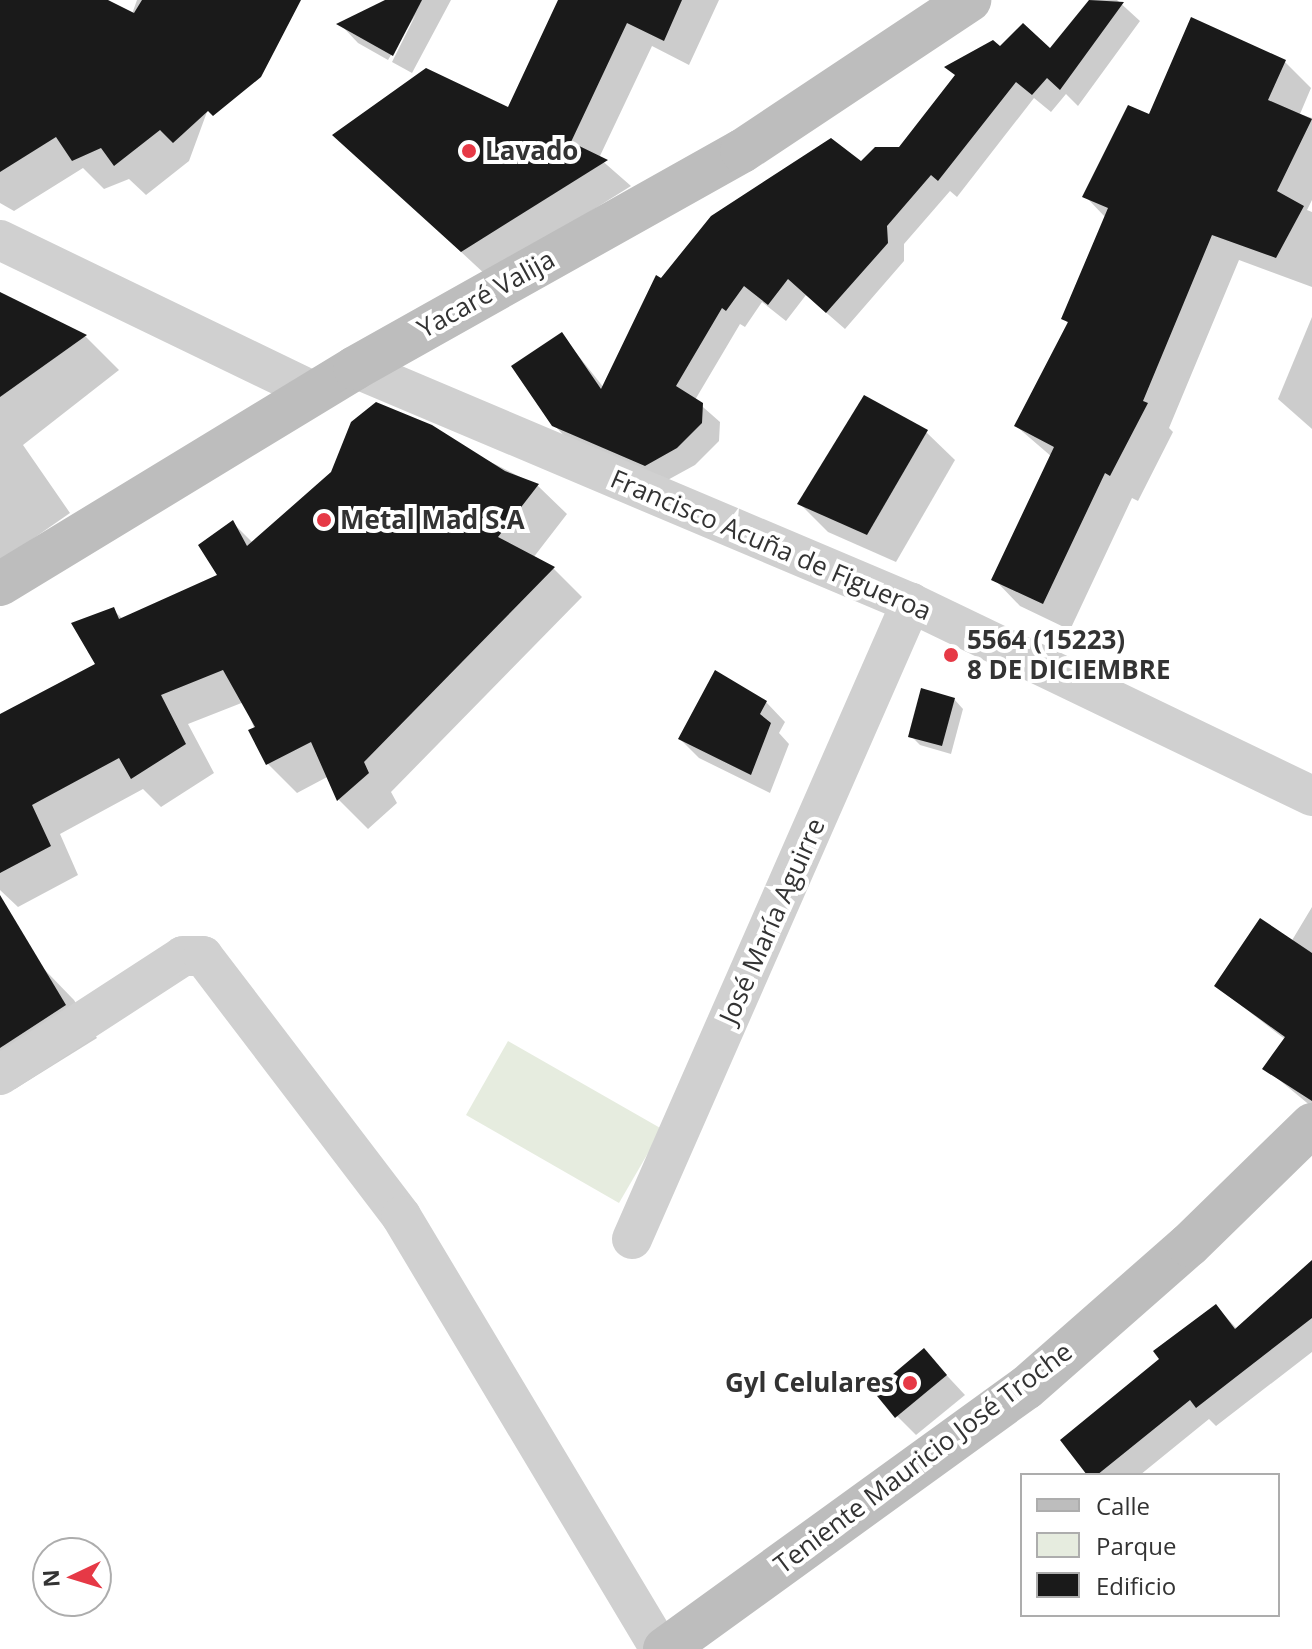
<!DOCTYPE html>
<html>
<head>
<meta charset="utf-8">
<style>
	body { margin:0 }
	#map { position:relative; width:1312px; height:1649px; overflow:hidden; background:#fff; font-family:"Open Sans",sans-serif }
	div>[style] { position:absolute }
	.green>* { inset:0; background:#e6ecdf }
	.shadow>* { inset:0; background:#0003 }
	.building>* { inset:0; background:#1a1a1a }
	.street>* { height:40px; margin:-20px; padding:0 20px; transform-origin:20px; border-radius:20px; background:#d0d0d0 }
	.secondary>* { height:44px; margin:-22px; padding:0 22px; transform-origin:22px; border-radius:22px; background:#bdbdbd }
	.dots>* { width:22px; height:22px; translate:-50% -50%; box-sizing:border-box; border:4px solid #fff; border-radius:50% }
	span { translate:-50% -50%; white-space:nowrap; text-align:center; line-height:1.15; -webkit-text-stroke:8px #fff; paint-order:stroke }
	.poi-label { font-size:26px; color:#333; font-weight:700 }
	.left { translate:0 -50%; text-align:left }
	.right { translate:-100% -50%; text-align:right }
	.street-label { font-size:26px; color:#333 }
	.legend { position:absolute; left:1020px; top:1473px; width:260px; height:144px; box-sizing:border-box; background:#fff; border:2px solid #adadad; margin:0; padding:10px 14px; list-style:none; font-size:24px; color:#333 }
	.legend li { display:flex; align-items:center; gap:16px; height:40px }
	.legend b { width:40px; border:2px solid #adadad }
	.north { position:absolute; left:32px; top:1537px; width:80px; height:80px; box-sizing:border-box; background:#fff; border:2px solid #adadad; border-radius:50%; rotate:266deg; font-size:22px; font-weight:700; line-height:32px; text-align:center; color:#333 }
	.north::after { content:''; display:block; margin:auto; width:28px; height:36px; background:#e63946; clip-path:polygon(50% 0,100% 100%,50% 72%,0 100%) }
</style>
</head>
<body>
<div id="map">
	<div class="green">
		<div style="clip-path:polygon(508px 1041px,662px 1129px,619px 1203px,466px 1115px)"></div>
	</div>
	<div class="shadow">
		<div style="clip-path:polygon(0 0,103px 0,132px 14px,137px 0,248px 0,189px 161px,146px 195px,129px 179px,104px 189px,83px 168px,14px 211px,0 203px)"></div>
		<div style="clip-path:polygon(389px 0,451px 0,412px 73px,392px 62px,416px 14px,388px 60px,358px 43px,340px 24px)"></div>
		<div style="clip-path:polygon(560px 0,719px 0,689px 65px,652px 46px,599px 158px,631px 186px,487px 276px,335px 135px,509px 109px)"></div>
		<div style="clip-path:polygon(1091px 0,1117px 0,1140px 21px,1078px 106px,1066px 94px,1051px 112px,1034px 98px,957px 197px,950px 191px,904px 244px,904px 261px,845px 329px,806px 295px,786px 321px,762px 302px,745px 327px,740px 324px,695px 400px,720px 422px,719px 441px,695px 465px,664px 482px,572px 444px,554px 425px,562px 335px,604px 388px,661px 280px,861px 163px,900px 149px,1000px 49px,1050px 51px)"></div>
		<div style="clip-path:polygon(1284px 61px,1311px 88px,1300px 114px,1312px 118px,1312px 200px,1307px 210px,1312px 212px,1312px 287px,1239px 260px,1169px 428px,1173px 432px,1138px 501px,1132px 498px,1070px 630px,1020px 606px,994px 579px,1052px 457px,1016px 426px,1069px 324px,1063px 318px,1106px 218px,1085px 196px,1150px 116px)"></div>
		<div style="clip-path:polygon(0 294px,86px 337px,119px 370px,23px 445px,70px 513px,1px 561px,0 598px)"></div>
		<div style="clip-path:polygon(1312px 317px,1312px 429px,1278px 399px)"></div>
		<div style="clip-path:polygon(376px 404px,538px 486px,567px 514px,533px 558px,554px 569px,582px 597px,391px 792px,397px 803px,368px 829px,339px 800px,329px 776px,297px 793px,268px 764px,244px 702px,188px 724px,214px 773px,161px 807px,143px 789px,60px 834px,78px 875px,18px 907px,0 890px,0 728px,98px 665px,113px 610px,123px 619px,220px 576px,233px 523px,253px 543px,332px 473px,353px 423px)"></div>
		<div style="clip-path:polygon(926px 432px,955px 460px,896px 562px,828px 532px,800px 504px)"></div>
		<div style="clip-path:polygon(954px 699px,963px 709px,951px 754px,920px 745px,911px 736px)"></div>
		<div style="clip-path:polygon(766px 702px,785px 722px,779px 733px,789px 744px,770px 793px,699px 758px,680px 739px)"></div>
		<div style="clip-path:polygon(1312px 907px,1312px 1107px,1265px 1068px,1286px 1040px,1216px 986px,1291px 942px)"></div>
		<div style="clip-path:polygon(42px 967px,74px 1000px,97px 1038px,15px 1089px,0 1075px,0 988px)"></div>
		<div style="clip-path:polygon(1312px 1262px,1312px 1352px,1216px 1426px,1209px 1419px,1140px 1475px,1090px 1475px,1162px 1360px,1216px 1306px,1237px 1329px)"></div>
		<div style="clip-path:polygon(924px 1351px,965px 1395px,916px 1435px,897px 1416px)"></div>
	</div>
	<div class="building">
		<div style="clip-path:polygon(0 0,108px 0,134px 13px,142px 0,301px 0,261px 77px,213px 116px,208px 111px,173px 143px,160px 130px,114px 166px,101px 148px,72px 161px,56px 137px,0 172px)"></div>
		<div style="clip-path:polygon(385px 0,422px 0,393px 56px,336px 24px)"></div>
		<div style="clip-path:polygon(558px 0,682px 0,664px 41px,627px 23px,571px 142px,608px 160px,461px 252px,332px 135px,426px 68px,508px 107px)"></div>
		<div style="clip-path:polygon(1089px 0,1124px 2px,1060px 90px,1047px 78px,1032px 95px,1016px 82px,938px 181px,931px 175px,887px 226px,888px 243px,826px 313px,788px 279px,768px 305px,744px 286px,726px 311px,722px 308px,676px 386px,703px 403px,702px 423px,677px 448px,645px 466px,552px 426px,511px 366px,562px 332px,601px 389px,656px 275px,661px 278px,711px 216px,831px 138px,861px 161px,875px 147px,899px 147px,955px 75px,944px 67px,993px 40px,1000px 46px,1023px 23px,1050px 48px)"></div>
		<div style="clip-path:polygon(1191px 17px,1286px 60px,1268px 100px,1312px 119px,1277px 191px,1304px 206px,1276px 258px,1212px 235px,1143px 401px,1148px 403px,1110px 476px,1105px 473px,1043px 604px,991px 580px,1054px 447px,1014px 426px,1068px 322px,1061px 319px,1108px 208px,1082px 197px,1128px 105px,1149px 114px)"></div>
		<div style="clip-path:polygon(0 292px,87px 335px,0 397px)"></div>
		<div style="clip-path:polygon(864px 395px,928px 430px,867px 535px,797px 504px)"></div>
		<div style="clip-path:polygon(376px 402px,432px 425px,505px 471px,539px 484px,498px 537px,555px 567px,364px 762px,369px 773px,337px 801px,311px 742px,266px 765px,248px 730px,255px 727px,223px 670px,161px 695px,186px 744px,131px 779px,119px 758px,32px 805px,51px 846px,0 873px,0 714px,95px 664px,71px 623px,114px 607px,119px 619px,217px 575px,198px 545px,233px 520px,247px 546px,331px 472px,351px 422px)"></div>
		<div style="clip-path:polygon(715px 670px,767px 701px,760px 714px,771px 723px,751px 775px,678px 739px)"></div>
		<div style="clip-path:polygon(921px 688px,955px 698px,942px 746px,908px 737px)"></div>
		<div style="clip-path:polygon(0 895px,66px 1005px,0 1048px)"></div>
		<div style="clip-path:polygon(1260px 918px,1312px 953px,1312px 1101px,1262px 1069px,1285px 1037px,1214px 986px)"></div>
		<div style="clip-path:polygon(1312px 1260px,1312px 1318px,1196px 1408px,1190px 1400px,1097px 1475px,1087px 1475px,1060px 1440px,1159px 1359px,1153px 1351px,1216px 1304px,1235px 1329px)"></div>
		<div style="clip-path:polygon(924px 1348px,947px 1375px,895px 1418px,873px 1391px)"></div>
	</div>
	<div class="street">
		<div style="left:0;top:240px;width:350px;rotate:25.8deg"></div>
		<div style="left:355px;top:368px;width:604px;rotate:22.91deg"></div>
		<div style="left:911px;top:603px;width:445px;rotate:25.7deg"></div>
		<div style="left:0;top:1075px;width:218px;rotate:-33deg"></div>
		<div style="left:183px;top:956px;width:20px"></div>
		<div style="left:203px;top:956px;width:327px;rotate:52.7deg"></div>
		<div style="left:401px;top:1216px;width:505px;rotate:59.11deg"></div>
		<div style="left:632px;top:1239px;width:695px;rotate:-66.31deg"></div>
	</div>
	<div class="secondary">
		<div style="left:0;top:584px;width:416px;rotate:-31.3deg"></div>
		<div style="left:355px;top:368px;width:444px;rotate:-29.3deg"></div>
		<div style="left:742px;top:151px;width:273px;rotate:-33.6deg"></div>
		<div style="left:665px;top:1649px;width:445px;rotate:-35.9deg"></div>
		<div style="left:1026px;top:1388px;width:217px;rotate:-41.3deg"></div>
		<div style="left:1189px;top:1245px;width:172px;rotate:-44.3deg"></div>
	</div>
	<div class="dots">
		<div style="left:469px;top:151px;background:#e63946"></div>
		<div style="left:324px;top:520px;background:#e63946"></div>
		<div style="left:951px;top:655px;background:#e63946"></div>
		<div style="left:910px;top:1383px;background:#e63946"></div>
	</div>
	<div class="poi-label">
		<span class="left" style="left:485px;top:151px">Lavado</span>
		<span class="left" style="left:340px;top:520px">Metal Mad S.A</span>
		<span class="left" style="left:967px;top:655px">5564 (15223)<br>8 DE DICIEMBRE</span>
		<span class="right" style="left:894px;top:1383px">Gyl Celulares</span>
	</div>
	<div class="street-label">
		<span style="left:486px;top:294px;rotate:-29deg">Yacaré Valija</span>
		<span style="left:771px;top:545px;rotate:23deg">Francisco Acuña de Figueroa</span>
		<span style="left:772px;top:921px;rotate:-66deg">José María Aguirre</span>
		<span style="left:923px;top:1458px;rotate:-37deg">Teniente Mauricio José Troche</span>
	</div>
	<ul class="legend">
	<li><b style="height:10px;background:#bdbdbd"></b>Calle</li>
	<li><b style="height:22px;background:#e6ecdf"></b>Parque</li>
	<li><b style="height:22px;background:#1a1a1a"></b>Edificio</li>
	</ul>
	<div class="north">N</div>
</div>
</body>
</html>
